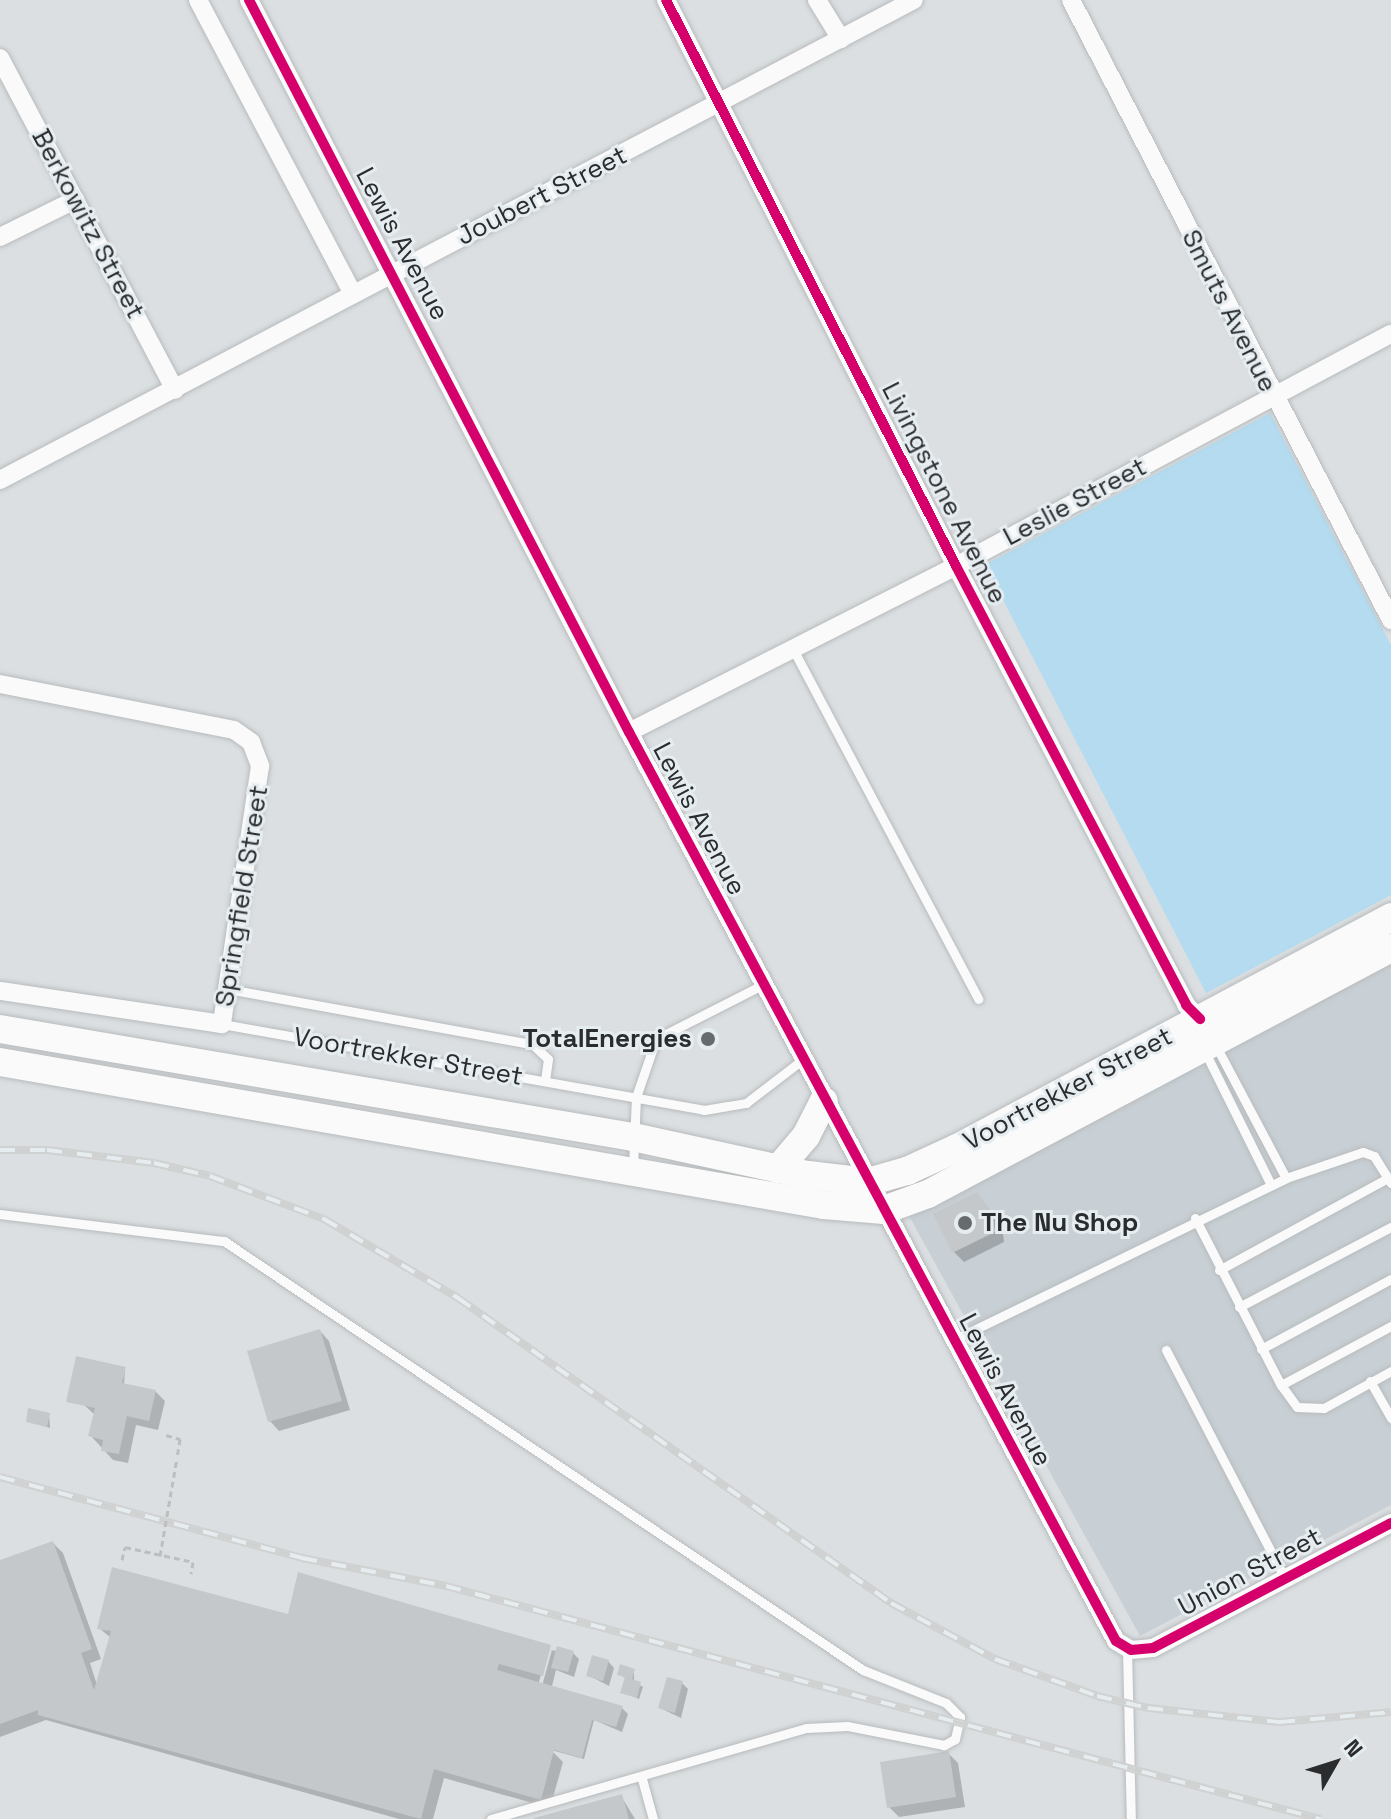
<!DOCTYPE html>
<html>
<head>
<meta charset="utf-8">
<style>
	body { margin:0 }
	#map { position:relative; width:1391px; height:1819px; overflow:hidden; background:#dbdfe1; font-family:"Space Grotesk",sans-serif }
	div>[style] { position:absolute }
	.built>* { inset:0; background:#c8d0d5 }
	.green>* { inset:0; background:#b4dbef }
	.shadow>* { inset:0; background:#0003 }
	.building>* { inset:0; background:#c5c8ca }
	.path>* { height:3px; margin-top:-1.5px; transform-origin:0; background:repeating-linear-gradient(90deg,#bdbebf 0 6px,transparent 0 10px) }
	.roads { filter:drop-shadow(0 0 2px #b8bbbd) drop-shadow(0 0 2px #b8bbbd) }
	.service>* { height:9px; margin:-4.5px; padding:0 4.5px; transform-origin:4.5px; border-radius:4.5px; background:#fafafa }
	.minor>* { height:18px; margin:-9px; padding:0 9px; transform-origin:9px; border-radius:9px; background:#fafafa }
	.primary>* { height:28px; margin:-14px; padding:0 14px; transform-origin:14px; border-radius:14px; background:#fafafa }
	.rail>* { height:8px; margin-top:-4px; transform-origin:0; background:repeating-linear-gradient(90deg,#e6edf1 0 15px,#d0d1d1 0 30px); box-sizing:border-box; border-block:2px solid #d0d1d1 }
	.path-bridge>* { height:3px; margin-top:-1.5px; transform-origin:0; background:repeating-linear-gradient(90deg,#bdbebf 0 6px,transparent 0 10px) }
	.cycleway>* { height:10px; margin:-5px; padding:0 5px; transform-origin:5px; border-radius:5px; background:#d6006c }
	.dots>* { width:22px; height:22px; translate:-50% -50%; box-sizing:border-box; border:4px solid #e6edf1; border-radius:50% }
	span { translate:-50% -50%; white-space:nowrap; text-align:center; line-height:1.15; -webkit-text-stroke:6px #e6edf1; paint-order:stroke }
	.street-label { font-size:26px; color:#2a2c2e }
	.poi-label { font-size:26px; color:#2a2c2e; font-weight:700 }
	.right { translate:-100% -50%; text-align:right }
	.left { translate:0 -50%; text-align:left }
	.north { position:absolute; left:1295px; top:1723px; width:80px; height:80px; -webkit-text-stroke:6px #e6edf1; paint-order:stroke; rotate:51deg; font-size:22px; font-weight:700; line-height:32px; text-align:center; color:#2a2c2e }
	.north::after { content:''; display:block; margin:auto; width:28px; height:36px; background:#2a2c2e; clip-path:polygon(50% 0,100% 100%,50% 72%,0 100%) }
</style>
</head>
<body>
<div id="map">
	<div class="built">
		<div style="clip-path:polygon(1391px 962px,1391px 1505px,1140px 1636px,909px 1216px)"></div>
	</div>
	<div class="green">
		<div style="clip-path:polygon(1270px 413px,1391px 645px,1391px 895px,1206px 993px,985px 565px)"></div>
	</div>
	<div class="shadow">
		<div style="clip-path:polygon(977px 1194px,1002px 1225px,1004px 1242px,964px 1262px,954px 1252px)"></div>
		<div style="clip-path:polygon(320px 1331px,329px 1341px,350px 1410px,279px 1431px,270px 1421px)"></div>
		<div style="clip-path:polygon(125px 1369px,124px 1385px,155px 1391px,165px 1401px,158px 1430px,136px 1425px,128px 1463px,113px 1460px,91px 1436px,95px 1415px,83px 1404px,68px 1401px)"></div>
		<div style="clip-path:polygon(49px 1415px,50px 1428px,28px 1421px)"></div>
		<div style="clip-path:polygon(evenodd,53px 1543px,63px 1553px,101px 1659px,90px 1663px,97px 1685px,111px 1638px,99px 1628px,289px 1617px,573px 1653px,579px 1659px,574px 1677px,556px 1670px,552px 1686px,622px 1708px,628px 1714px,622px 1732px,594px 1720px,584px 1759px,551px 1750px,563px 1762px,550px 1808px,444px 1778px,433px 1819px,399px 1819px,46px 1720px,0 1737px,0 1562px,53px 1543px,548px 1650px,552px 1650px,542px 1686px,538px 1685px,548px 1650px)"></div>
		<div style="clip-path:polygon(608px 1661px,614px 1668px,609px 1686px,588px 1675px)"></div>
		<div style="clip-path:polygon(634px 1671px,634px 1682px,643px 1687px,639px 1699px,623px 1692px,627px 1679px,619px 1674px)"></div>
		<div style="clip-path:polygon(682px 1683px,688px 1689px,681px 1718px,660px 1708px)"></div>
		<div style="clip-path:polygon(948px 1753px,958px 1763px,965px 1807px,899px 1817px,889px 1807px)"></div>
		<div style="clip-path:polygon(621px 1796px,635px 1819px,538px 1819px)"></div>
	</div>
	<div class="building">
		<div style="clip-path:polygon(977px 1192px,992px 1213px,995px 1232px,952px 1253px,933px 1214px)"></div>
		<div style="clip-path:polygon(320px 1329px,342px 1401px,268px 1422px,247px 1351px)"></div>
		<div style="clip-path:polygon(76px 1356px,126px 1367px,122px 1383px,156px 1390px,149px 1421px,127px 1416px,119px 1454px,101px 1451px,103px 1440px,88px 1436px,95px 1408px,66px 1402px)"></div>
		<div style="clip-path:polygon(28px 1408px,50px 1413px,47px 1427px,26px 1422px)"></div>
		<div style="clip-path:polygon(53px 1541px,92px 1649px,81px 1653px,94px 1690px,111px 1631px,97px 1629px,112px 1567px,288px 1614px,298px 1572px,551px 1645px,543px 1676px,499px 1664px,497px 1670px,623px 1706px,616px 1727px,592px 1720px,582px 1758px,554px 1750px,541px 1800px,434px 1769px,421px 1819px,38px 1715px,38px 1710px,0 1724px,0 1560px)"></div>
		<div style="clip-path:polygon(557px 1646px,574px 1651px,568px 1672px,551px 1668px)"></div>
		<div style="clip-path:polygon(592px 1655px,609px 1660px,603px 1681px,586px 1676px)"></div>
		<div style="clip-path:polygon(620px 1664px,635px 1669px,632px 1679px,641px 1682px,637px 1698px,620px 1693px,625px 1677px,617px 1675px)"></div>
		<div style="clip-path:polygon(667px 1677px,683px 1681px,675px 1713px,658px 1708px)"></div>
		<div style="clip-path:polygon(949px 1751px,956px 1797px,887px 1808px,880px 1762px)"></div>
		<div style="clip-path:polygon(622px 1794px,629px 1819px,534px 1819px,534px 1818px)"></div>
	</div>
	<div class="path">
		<div style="left:166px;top:1435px;width:15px;rotate:16deg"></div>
		<div style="left:180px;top:1439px;width:19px;rotate:99deg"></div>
		<div style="left:122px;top:1560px;width:13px;rotate:-77deg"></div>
		<div style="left:125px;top:1547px;width:70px;rotate:12.4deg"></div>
		<div style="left:193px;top:1562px;width:12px;rotate:99deg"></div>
	</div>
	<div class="roads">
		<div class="service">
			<div style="left:793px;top:649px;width:396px;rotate:62.1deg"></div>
			<div style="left:228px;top:989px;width:309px;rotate:10.3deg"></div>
			<div style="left:532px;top:1044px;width:22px;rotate:43deg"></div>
			<div style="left:548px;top:1059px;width:22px;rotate:98deg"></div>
			<div style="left:222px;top:1024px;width:490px;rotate:10.1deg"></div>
			<div style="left:704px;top:1110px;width:43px;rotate:-9.5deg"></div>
			<div style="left:746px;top:1103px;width:71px;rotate:-37.5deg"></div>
			<div style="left:1216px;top:1046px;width:149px;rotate:62.1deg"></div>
			<div style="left:1205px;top:1052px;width:148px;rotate:63.6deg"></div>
			<div style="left:633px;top:1168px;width:71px;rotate:-87.6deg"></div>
			<div style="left:636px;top:1097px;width:61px;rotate:-71deg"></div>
			<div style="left:656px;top:1039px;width:119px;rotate:-27deg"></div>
			<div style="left:0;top:1214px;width:226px;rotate:6.9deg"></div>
			<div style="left:224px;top:1241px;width:770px;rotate:33.88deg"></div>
			<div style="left:863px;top:1670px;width:89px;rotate:21.7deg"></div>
			<div style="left:946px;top:1703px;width:20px;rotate:45deg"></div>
			<div style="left:960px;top:1717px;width:23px;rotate:103deg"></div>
			<div style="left:955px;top:1739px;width:13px;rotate:151deg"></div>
			<div style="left:944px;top:1745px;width:99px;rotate:-168.9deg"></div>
			<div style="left:847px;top:1726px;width:41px;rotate:177.2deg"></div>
			<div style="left:806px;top:1728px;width:328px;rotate:163.9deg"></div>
			<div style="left:1195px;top:1218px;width:188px;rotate:62.8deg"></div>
			<div style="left:1281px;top:1385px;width:27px;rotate:54deg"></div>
			<div style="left:1297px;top:1407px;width:27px;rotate:2deg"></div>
			<div style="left:1324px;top:1408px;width:77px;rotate:-28.9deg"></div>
			<div style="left:1219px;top:1270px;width:192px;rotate:-28.6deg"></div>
			<div style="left:1239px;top:1307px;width:172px;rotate:-27.8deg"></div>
			<div style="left:953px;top:1340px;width:370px;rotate:-25.9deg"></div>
			<div style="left:1286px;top:1178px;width:81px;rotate:-18.7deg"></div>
			<div style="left:1363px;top:1152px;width:12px;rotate:20deg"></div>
			<div style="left:1374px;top:1156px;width:32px;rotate:58deg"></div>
			<div style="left:1261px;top:1349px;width:148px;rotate:-28.3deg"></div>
			<div style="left:1166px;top:1350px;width:258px;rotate:62.5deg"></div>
			<div style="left:1370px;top:1381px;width:43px;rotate:60.4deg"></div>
			<div style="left:1281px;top:1385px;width:125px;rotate:-28.2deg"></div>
			<div style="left:1127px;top:1649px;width:170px;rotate:88.7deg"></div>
			<div style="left:642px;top:1779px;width:41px;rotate:74.6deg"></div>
		</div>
		<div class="minor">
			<div style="left:198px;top:0;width:332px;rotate:62.2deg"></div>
			<div style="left:249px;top:0;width:825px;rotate:62.57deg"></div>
			<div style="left:629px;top:732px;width:1031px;rotate:61.82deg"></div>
			<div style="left:1116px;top:1641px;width:17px;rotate:31deg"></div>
			<div style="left:1131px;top:1650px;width:22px;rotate:-5deg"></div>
			<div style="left:1153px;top:1648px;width:269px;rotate:-27.7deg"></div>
			<div style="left:666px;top:0;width:636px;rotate:62.87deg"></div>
			<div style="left:956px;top:566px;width:496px;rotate:62.3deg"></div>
			<div style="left:1186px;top:1005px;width:20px;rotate:45deg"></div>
			<div style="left:817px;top:0;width:46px;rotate:58.4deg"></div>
			<div style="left:1071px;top:0;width:698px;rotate:62.7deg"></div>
			<div style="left:0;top:58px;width:375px;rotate:62.2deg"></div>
			<div style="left:0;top:237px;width:84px;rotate:-26.3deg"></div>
			<div style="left:0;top:480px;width:1032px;rotate:-27.71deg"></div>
			<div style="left:0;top:684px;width:238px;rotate:11.1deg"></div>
			<div style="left:234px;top:730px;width:21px;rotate:35deg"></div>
			<div style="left:251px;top:742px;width:26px;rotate:69deg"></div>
			<div style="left:260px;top:766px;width:261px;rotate:98.4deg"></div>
			<div style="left:222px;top:1024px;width:224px;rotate:-171.5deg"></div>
			<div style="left:629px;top:732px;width:367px;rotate:-26.9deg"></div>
			<div style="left:956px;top:566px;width:493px;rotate:-28.1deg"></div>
		</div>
		<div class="primary">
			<div style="left:0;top:1029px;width:642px;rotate:9.68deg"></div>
			<div style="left:633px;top:1137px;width:179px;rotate:12.3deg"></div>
			<div style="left:808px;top:1175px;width:60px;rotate:6.7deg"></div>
			<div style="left:868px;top:1182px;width:41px;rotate:-15.8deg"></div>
			<div style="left:907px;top:1171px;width:55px;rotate:-24.7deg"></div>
			<div style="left:957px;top:1148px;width:492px;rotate:-28deg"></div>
			<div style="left:0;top:1062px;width:836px;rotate:9.85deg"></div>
			<div style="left:824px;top:1205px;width:60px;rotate:4.8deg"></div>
			<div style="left:884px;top:1210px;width:47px;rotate:-20deg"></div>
			<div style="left:928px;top:1194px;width:524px;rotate:-27.98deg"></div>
			<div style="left:778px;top:1169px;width:43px;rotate:-49.7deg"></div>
			<div style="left:806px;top:1136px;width:39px;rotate:-63deg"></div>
		</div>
	</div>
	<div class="rail">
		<div style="left:0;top:1150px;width:47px"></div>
		<div style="left:47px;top:1150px;width:108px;rotate:6.9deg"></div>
		<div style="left:154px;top:1163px;width:57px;rotate:13.1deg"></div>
		<div style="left:210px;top:1176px;width:122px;rotate:20.7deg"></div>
		<div style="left:324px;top:1219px;width:156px;rotate:30.5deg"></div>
		<div style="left:458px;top:1298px;width:530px;rotate:35.16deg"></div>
		<div style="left:891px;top:1603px;width:118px;rotate:28.3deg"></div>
		<div style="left:995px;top:1659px;width:109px;rotate:19.9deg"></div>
		<div style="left:1097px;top:1696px;width:52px;rotate:13.2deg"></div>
		<div style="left:1148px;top:1708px;width:133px;rotate:6.1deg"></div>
		<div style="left:1280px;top:1722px;width:111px;rotate:-5.1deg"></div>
		<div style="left:0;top:1477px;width:313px;rotate:15deg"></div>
		<div style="left:302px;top:1558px;width:147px;rotate:11deg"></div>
		<div style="left:446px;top:1586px;width:905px;rotate:14.93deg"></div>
	</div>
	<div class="path-bridge">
		<div style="left:160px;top:1556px;width:99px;rotate:-80.2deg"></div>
	</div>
	<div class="cycleway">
		<div style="left:249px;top:0;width:825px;rotate:62.57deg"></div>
		<div style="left:629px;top:732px;width:1031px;rotate:61.82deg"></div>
		<div style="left:1116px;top:1641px;width:17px;rotate:31deg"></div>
		<div style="left:1131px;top:1650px;width:22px;rotate:-5deg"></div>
		<div style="left:1153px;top:1648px;width:269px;rotate:-27.7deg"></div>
		<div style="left:666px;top:0;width:636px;rotate:62.87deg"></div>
		<div style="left:956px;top:566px;width:496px;rotate:62.3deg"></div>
		<div style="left:1186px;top:1005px;width:20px;rotate:45deg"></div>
	</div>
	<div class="dots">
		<div style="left:708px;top:1039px;background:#686b6d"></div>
		<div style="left:965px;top:1223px;background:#686b6d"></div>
	</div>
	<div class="street-label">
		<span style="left:542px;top:196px;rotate:-27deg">Joubert Street</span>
		<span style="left:88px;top:224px;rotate:62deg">Berkowitz Street</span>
		<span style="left:402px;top:244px;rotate:62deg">Lewis Avenue</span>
		<span style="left:1229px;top:311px;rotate:63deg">Smuts Avenue</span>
		<span style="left:944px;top:493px;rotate:63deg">Livingstone Avenue</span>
		<span style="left:1075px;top:502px;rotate:-28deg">Leslie Street</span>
		<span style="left:699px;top:819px;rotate:62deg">Lewis Avenue</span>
		<span style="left:242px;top:896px;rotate:-81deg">Springfield Street</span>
		<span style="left:408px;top:1057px;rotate:10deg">Voortrekker Street</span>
		<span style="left:1068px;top:1089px;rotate:-28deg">Voortrekker Street</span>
		<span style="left:1005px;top:1390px;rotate:62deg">Lewis Avenue</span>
		<span style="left:1250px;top:1572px;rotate:-28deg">Union Street</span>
	</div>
	<div class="poi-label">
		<span class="right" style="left:692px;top:1039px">TotalEnergies</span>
		<span class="left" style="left:981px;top:1223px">The Nu Shop</span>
	</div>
	<div class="north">N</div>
</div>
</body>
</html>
